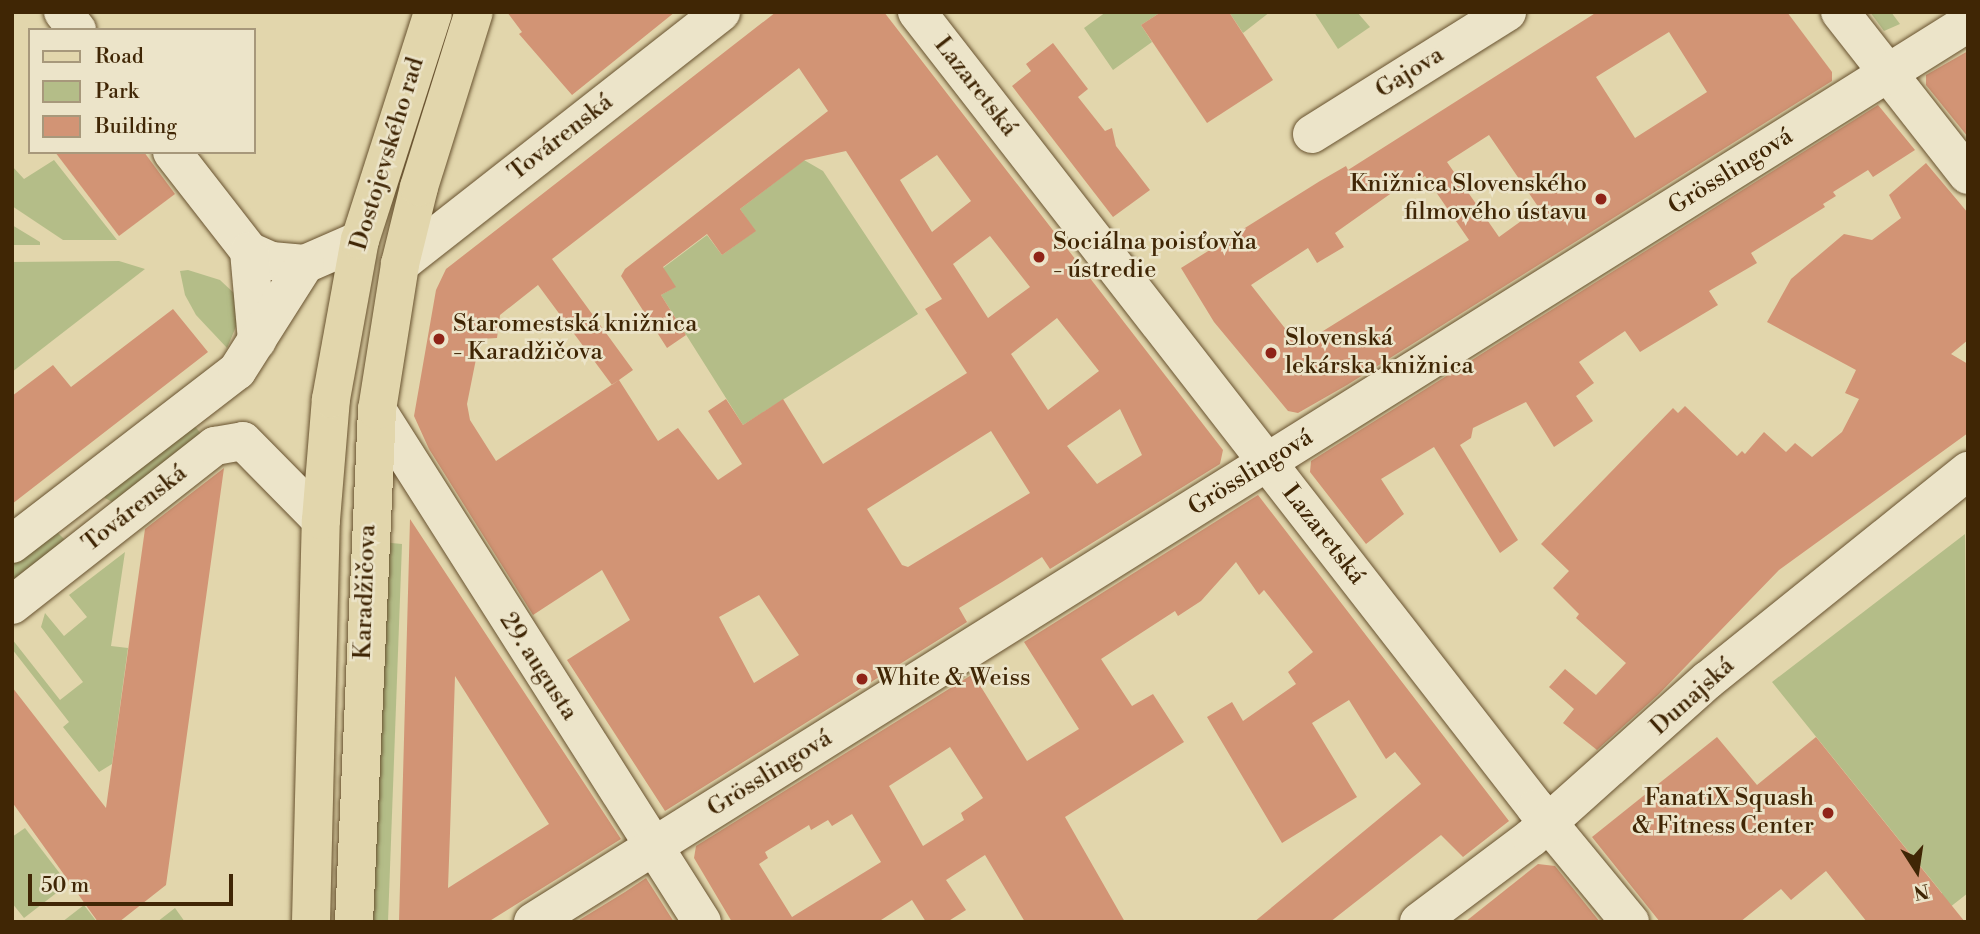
<!DOCTYPE html>
<html>
<head>
<meta charset="utf-8">
<style>
	body { margin:0 }
	#map { position:relative; width:1980px; height:934px; overflow:hidden; background:#e2d6ac; font-family:"Libre Bodoni",serif }
	div>[style] { position:absolute }
	.green>* { inset:0; background:#b4bd88 }
	.building>* { inset:0; background:#d29475 }
	.roads { filter:drop-shadow(0 0 2px #68522f) drop-shadow(0 0 2px #68522f) }
	.minor>* { height:38px; margin:-19px; padding:0 19px; transform-origin:19px; border-radius:19px; background:#ece4c9 }
	.major>* { height:38px; margin:-19px; padding:0 19px; transform-origin:19px; border-radius:19px; background:#e2d6ac }
	.dots>* { width:19px; height:19px; translate:-50% -50%; box-sizing:border-box; border:4px solid #ece4c9; border-radius:50% }
	span { translate:-50% -50%; white-space:nowrap; text-align:center; line-height:1.15; -webkit-text-stroke:5px #ece4c9; paint-order:stroke }
	.street-label { font-size:24px; color:#402605 }
	.poi-label { font-size:24px; color:#402605 }
	.right { translate:-100% -50%; text-align:right }
	.left { translate:0 -50%; text-align:left }
	.frame { position:absolute; inset:0; border:14px solid #402605; pointer-events:none }
	.legend { position:absolute; left:28px; top:28px; width:228px; height:126px; box-sizing:border-box; background:#ece4c9; border:2px solid #a7987b; margin:0; padding:9px 12px; list-style:none; font-size:21px; color:#402605 }
	.legend li { display:flex; align-items:center; gap:14px; height:35px }
	.legend b { width:35px; border:2px solid #a7987b }
	.north { position:absolute; left:1882px; top:836px; width:70px; height:70px; -webkit-text-stroke:5px #ece4c9; paint-order:stroke; rotate:168deg; font-size:19px; font-weight:700; line-height:28px; text-align:center; color:#402605 }
	.north::after { content:''; display:block; margin:auto; width:24px; height:32px; background:#402605; clip-path:polygon(50% 0,100% 100%,50% 72%,0 100%) }
	.scale { position:absolute; left:28px; top:874px; width:205px; height:32px; box-sizing:border-box; border:4px solid #402605; border-top:0; padding-left:9px; font-size:21px; line-height:24px; white-space:nowrap; color:#402605; -webkit-text-stroke:5px #ece4c9; paint-order:stroke }
</style>
</head>
<body>
<div id="map">
	<div class="green">
		<div style="clip-path:polygon(1106px 12px,1161px 12px,1141px 25px,1152px 42px,1113px 70px,1084px 28px)"></div>
		<div style="clip-path:polygon(1229px 12px,1270px 12px,1243px 33px)"></div>
		<div style="clip-path:polygon(1314px 12px,1357px 12px,1370px 27px,1338px 49px)"></div>
		<div style="clip-path:polygon(1870px 12px,1891px 12px,1900px 24px,1884px 31px)"></div>
		<div style="clip-path:polygon(54px 160px,117px 240px,63px 240px,12px 206px,12px 166px,24px 179px)"></div>
		<div style="clip-path:polygon(804px 160px,823px 171px,918px 314px,743px 425px,661px 295px,675px 287px,663px 268px,707px 235px,722px 255px,755px 231px,740px 209px)"></div>
		<div style="clip-path:polygon(12px 225px,40px 242px,40px 245px,12px 245px)"></div>
		<div style="clip-path:polygon(119px 261px,145px 269px,12px 372px,12px 262px)"></div>
		<div style="clip-path:polygon(188px 270px,220px 280px,236px 295px,240px 317px,227px 348px,196px 315px,185px 295px,180px 271px)"></div>
		<div style="clip-path:polygon(189px 419px,202px 435px,114px 503px,105px 498px,103px 493px)"></div>
		<div style="clip-path:polygon(54px 529px,66px 541px,12px 593px,12px 557px)"></div>
		<div style="clip-path:polygon(1965px 534px,1968px 893px,1931px 922px,1942px 893px,1772px 682px)"></div>
		<div style="clip-path:polygon(381px 542px,402px 544px,388px 922px,369px 922px)"></div>
		<div style="clip-path:polygon(125px 552px,111px 646px,128px 648px,112px 764px,99px 772px,63px 727px,69px 722px,12px 649px,12px 639px,60px 700px,83px 682px,41px 627px,45px 613px,64px 636px,87px 617px,69px 595px)"></div>
		<div style="clip-path:polygon(25px 828px,68px 884px,24px 918px,12px 903px,12px 837px)"></div>
		<div style="clip-path:polygon(84px 905px,97px 922px,62px 922px)"></div>
		<div style="clip-path:polygon(175px 908px,185px 922px,157px 922px)"></div>
	</div>
	<div class="building">
		<div style="clip-path:polygon(507px 12px,675px 12px,572px 95px,519px 34px,522px 32px)"></div>
		<div style="clip-path:polygon(evenodd,776px 12px,884px 12px,1223px 450px,1220px 464px,1050px 569px,1042px 557px,1002px 582px,959px 608px,967px 622px,665px 811px,567px 660px,630px 620px,602px 570px,533px 615px,429px 449px,414px 416px,436px 290px,446px 269px,776px 12px,799px 68px,828px 111px,625px 269px,621px 276px,667px 348px,686px 335px,661px 295px,676px 287px,663px 267px,707px 234px,722px 255px,756px 231px,740px 209px,805px 160px,846px 151px,942px 299px,925px 309px,967px 373px,823px 464px,783px 399px,743px 425px,726px 399px,708px 411px,742px 464px,718px 480px,678px 428px,658px 441px,619px 380px,496px 461px,470px 420px,467px 404px,480px 339px,497px 338px,500px 315px,538px 285px,612px 385px,633px 370px,552px 259px,799px 68px,776px 12px,937px 155px,971px 201px,932px 232px,900px 180px,937px 155px,776px 12px,990px 236px,1030px 287px,988px 318px,953px 264px,990px 236px,776px 12px,1057px 318px,1099px 371px,1048px 410px,1011px 354px,1057px 318px,776px 12px,1120px 409px,1142px 455px,1097px 484px,1067px 446px,1120px 409px,776px 12px,991px 431px,1030px 493px,908px 567px,902px 565px,867px 509px,991px 431px,776px 12px,759px 595px,799px 655px,754px 683px,719px 617px,759px 595px)"></div>
		<div style="clip-path:polygon(1161px 12px,1229px 12px,1273px 80px,1207px 123px,1141px 25px)"></div>
		<div style="clip-path:polygon(evenodd,1597px 12px,1787px 12px,1832px 72px,1832px 81px,1347px 385px,1298px 413px,1288px 411px,1214px 322px,1181px 268px,1320px 181px,1346px 166px,1348px 170px,1597px 12px,1669px 32px,1707px 92px,1635px 138px,1596px 77px,1669px 32px,1597px 12px,1489px 135px,1539px 208px,1499px 237px,1447px 162px,1489px 135px,1597px 12px,1417px 175px,1420px 179px,1425px 176px,1469px 240px,1299px 346px,1251px 285px,1308px 248px,1317px 263px,1344px 247px,1335px 233px,1417px 175px)"></div>
		<div style="clip-path:polygon(1053px 43px,1088px 89px,1078px 97px,1105px 131px,1112px 128px,1116px 146px,1150px 190px,1113px 217px,1012px 86px,1031px 71px,1026px 64px)"></div>
		<div style="clip-path:polygon(1968px 51px,1968px 137px,1926px 85px,1926px 75px)"></div>
		<div style="clip-path:polygon(1878px 105px,1915px 150px,1873px 177px,1868px 170px,1833px 192px,1836px 196px,1823px 204px,1825px 207px,1751px 253px,1757px 263px,1709px 291px,1718px 305px,1640px 352px,1625px 331px,1579px 362px,1594px 383px,1576px 396px,1593px 421px,1554px 447px,1526px 402px,1473px 428px,1471px 438px,1460px 445px,1518px 540px,1500px 553px,1434px 447px,1381px 479px,1404px 514px,1366px 544px,1310px 472px,1311px 461px)"></div>
		<div style="clip-path:polygon(55px 152px,144px 152px,175px 194px,119px 236px)"></div>
		<div style="clip-path:polygon(1926px 163px,1968px 213px,1968px 340px,1951px 354px,1968px 364px,1968px 433px,1779px 570px,1658px 695px,1597px 750px,1563px 723px,1574px 709px,1549px 687px,1565px 669px,1596px 695px,1626px 663px,1576px 618px,1579px 614px,1553px 588px,1569px 571px,1541px 544px,1673px 408px,1678px 413px,1685px 406px,1737px 456px,1742px 451px,1745px 454px,1764px 432px,1786px 452px,1795px 443px,1812px 457px,1842px 432px,1859px 399px,1845px 393px,1856px 370px,1767px 322px,1791px 279px,1844px 234px,1872px 240px,1901px 218px,1889px 195px)"></div>
		<div style="clip-path:polygon(173px 309px,208px 352px,12px 504px,12px 396px,53px 365px,71px 387px)"></div>
		<div style="clip-path:polygon(224px 468px,166px 885px,119px 922px,98px 922px,12px 802px,12px 687px,106px 808px,145px 529px)"></div>
		<div style="clip-path:polygon(evenodd,1258px 495px,1509px 821px,1463px 857px,1441px 835px,1330px 922px,1254px 922px,1421px 784px,1395px 752px,1386px 759px,1349px 700px,1312px 723px,1357px 797px,1282px 843px,1207px 717px,1232px 702px,1243px 721px,1296px 684px,1288px 672px,1313px 652px,1264px 590px,1259px 595px,1236px 562px,1201px 601px,1178px 616px,1175px 611px,1101px 659px,1132px 706px,1153px 694px,1184px 742px,1065px 817px,1125px 922px,1025px 922px,985px 855px,946px 880px,966px 910px,947px 922px,926px 922px,912px 900px,878px 922px,732px 922px,694px 858px,696px 846px,973px 674px,1027px 761px,1079px 729px,1024px 642px,1258px 495px,950px 747px,983px 798px,961px 813px,964px 820px,923px 846px,889px 786px,950px 747px,1258px 495px,852px 814px,881px 862px,792px 917px,759px 864px,768px 858px,765px 852px,809px 825px,811px 830px,828px 820px,832px 826px,852px 814px)"></div>
		<div style="clip-path:polygon(evenodd,410px 519px,621px 839px,488px 922px,399px 922px,410px 519px,455px 676px,549px 824px,448px 888px,450px 833px,455px 676px)"></div>
		<div style="clip-path:polygon(1717px 737px,1757px 785px,1816px 737px,1965px 922px,1867px 922px,1826px 871px,1791px 900px,1781px 889px,1740px 922px,1660px 922px,1592px 837px)"></div>
		<div style="clip-path:polygon(1538px 864px,1555px 866px,1600px 922px,1465px 922px)"></div>
		<div style="clip-path:polygon(646px 878px,674px 922px,576px 922px,625px 892px)"></div>
	</div>
	<div class="roads">
		<div class="minor">
			<div style="left:63px;top:12px;width:23px;rotate:52deg"></div>
			<div style="left:917px;top:12px;width:1008px;rotate:52.13deg"></div>
			<div style="left:1536px;top:808px;width:148px;rotate:50.5deg"></div>
			<div style="left:1840px;top:12px;width:207px;rotate:51.9deg"></div>
			<div style="left:1312px;top:134px;width:230px;rotate:-32deg"></div>
			<div style="left:172px;top:152px;width:125px;rotate:52.1deg"></div>
			<div style="left:249px;top:251px;width:24px;rotate:24deg"></div>
			<div style="left:271px;top:261px;width:34px;rotate:5deg"></div>
			<div style="left:305px;top:264px;width:60px;rotate:-23.6deg"></div>
			<div style="left:249px;top:251px;width:90px;rotate:84.9deg"></div>
			<div style="left:400px;top:264px;width:408px;rotate:-38.1deg"></div>
			<div style="left:377px;top:410px;width:606px;rotate:57.59deg"></div>
			<div style="left:12px;top:544px;width:284px;rotate:-37.6deg"></div>
			<div style="left:237px;top:371px;width:127px;rotate:-57.6deg"></div>
			<div style="left:12px;top:605px;width:258px;rotate:-38.1deg"></div>
			<div style="left:215px;top:446px;width:28px;rotate:-10deg"></div>
			<div style="left:243px;top:441px;width:111px;rotate:45.4deg"></div>
			<div style="left:533px;top:922px;width:1693px;rotate:-32.07deg"></div>
			<div style="left:1419px;top:922px;width:140px;rotate:-36.9deg"></div>
			<div style="left:1531px;top:838px;width:237px;rotate:-41.8deg"></div>
			<div style="left:1708px;top:680px;width:334px;rotate:-38.8deg"></div>
		</div>
		<div class="major">
			<div style="left:311px;top:922px;width:402px;rotate:-88.6deg"></div>
			<div style="left:321px;top:520px;width:121px;rotate:-85.3deg"></div>
			<div style="left:331px;top:399px;width:162px;rotate:-79.7deg"></div>
			<div style="left:360px;top:240px;width:239px;rotate:-72.2deg"></div>
			<div style="left:354px;top:922px;width:513px;rotate:-87.43deg"></div>
			<div style="left:377px;top:410px;width:148px;rotate:-81deg"></div>
			<div style="left:400px;top:264px;width:79px;rotate:-76.1deg"></div>
			<div style="left:419px;top:187px;width:183px;rotate:-72.6deg"></div>
		</div>
	</div>
	<div class="dots">
		<div style="left:1601px;top:199px;background:#8f2418"></div>
		<div style="left:1039px;top:257px;background:#8f2418"></div>
		<div style="left:439px;top:339px;background:#8f2418"></div>
		<div style="left:1271px;top:353px;background:#8f2418"></div>
		<div style="left:862px;top:679px;background:#8f2418"></div>
		<div style="left:1828px;top:813px;background:#8f2418"></div>
	</div>
	<div class="street-label">
		<span style="left:1410px;top:73px;rotate:-32deg">Gajova</span>
		<span style="left:975px;top:87px;rotate:52deg">Lazaretská</span>
		<span style="left:561px;top:138px;rotate:-38deg">Továrenská</span>
		<span style="left:388px;top:154px;rotate:-73deg">Dostojevského rad</span>
		<span style="left:1731px;top:172px;rotate:-32deg">Grösslingová</span>
		<span style="left:1251px;top:473px;rotate:-32deg">Grösslingová</span>
		<span style="left:135px;top:509px;rotate:-38deg">Továrenská</span>
		<span style="left:1323px;top:535px;rotate:52deg">Lazaretská</span>
		<span style="left:366px;top:592px;rotate:-88deg">Karadžičova</span>
		<span style="left:538px;top:667px;rotate:57deg">29. augusta</span>
		<span style="left:1693px;top:697px;rotate:-42deg">Dunajská</span>
		<span style="left:770px;top:774px;rotate:-32deg">Grösslingová</span>
	</div>
	<div class="poi-label">
		<span class="right" style="left:1587px;top:199px">Knižnica Slovenského<br>filmového ústavu</span>
		<span class="left" style="left:1053px;top:257px">Sociálna poisťovňa<br>- ústredie</span>
		<span class="left" style="left:453px;top:339px">Staromestská knižnica<br>- Karadžičova</span>
		<span class="left" style="left:1285px;top:353px">Slovenská<br>lekárska knižnica</span>
		<span class="left" style="left:876px;top:679px">White &amp; Weiss</span>
		<span class="right" style="left:1814px;top:813px">FanatiX Squash<br>&amp; Fitness Center</span>
	</div>
	<div class="frame"></div>
	<ul class="legend">
	<li><b style="height:9px;background:#e2d6ac"></b>Road</li>
	<li><b style="height:19px;background:#b4bd88"></b>Park</li>
	<li><b style="height:19px;background:#d29475"></b>Building</li>
	</ul>
	<div class="north">N</div>
	<div class="scale">50 m</div>
</div>
</body>
</html>
